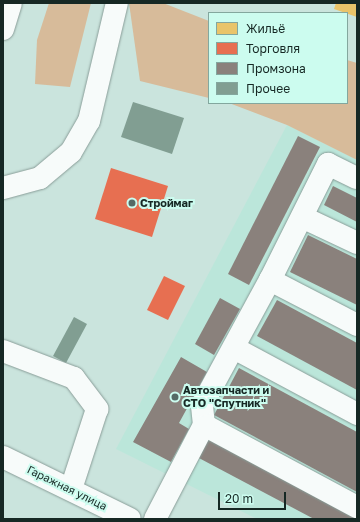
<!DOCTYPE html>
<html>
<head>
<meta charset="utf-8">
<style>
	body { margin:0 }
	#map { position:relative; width:360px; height:522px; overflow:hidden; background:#cae4dd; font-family:"Golos Text",sans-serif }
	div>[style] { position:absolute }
	.built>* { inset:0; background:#bbe6da }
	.forest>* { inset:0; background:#d7bb9a }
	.homes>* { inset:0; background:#e9c46a }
	.shops>* { inset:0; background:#e76f51 }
	.industry>* { inset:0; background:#8a817c }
	.building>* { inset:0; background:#819e92 }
	.roads { filter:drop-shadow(0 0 1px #899d98) drop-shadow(0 0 1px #899d98) }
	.minor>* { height:22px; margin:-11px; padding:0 11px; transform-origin:11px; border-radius:11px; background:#f7fbfa }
	.dots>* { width:11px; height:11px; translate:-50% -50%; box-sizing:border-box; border:2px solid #ccfcef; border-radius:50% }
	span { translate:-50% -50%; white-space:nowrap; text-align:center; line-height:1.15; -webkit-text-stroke:4px #ccfcef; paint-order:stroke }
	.poi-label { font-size:11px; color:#162824; font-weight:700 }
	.left { translate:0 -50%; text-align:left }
	.street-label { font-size:11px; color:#162824 }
	.frame { position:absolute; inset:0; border:4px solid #162824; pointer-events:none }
	.legend { position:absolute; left:208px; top:12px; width:140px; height:92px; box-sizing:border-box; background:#ccfcef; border:1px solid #83a79e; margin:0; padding:5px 7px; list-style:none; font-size:12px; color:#162824 }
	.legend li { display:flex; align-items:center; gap:8px; height:20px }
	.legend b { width:20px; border:1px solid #83a79e }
	.scale { position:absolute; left:218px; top:492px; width:68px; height:18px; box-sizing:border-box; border:2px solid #162824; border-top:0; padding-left:5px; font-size:12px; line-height:14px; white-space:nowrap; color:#162824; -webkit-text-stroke:3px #ccfcef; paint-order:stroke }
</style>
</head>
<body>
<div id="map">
	<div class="built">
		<div style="clip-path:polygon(287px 125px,357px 160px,357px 519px,257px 519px,116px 449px)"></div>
	</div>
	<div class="forest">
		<div style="clip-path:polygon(49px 3px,91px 3px,70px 87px,35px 84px,37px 40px)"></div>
		<div style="clip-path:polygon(129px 3px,163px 3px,209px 21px,209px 98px,140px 81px)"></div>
		<div style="clip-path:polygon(347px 60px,357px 63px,357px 160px,287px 125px,229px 103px,347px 103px)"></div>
	</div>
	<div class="homes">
		<div style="clip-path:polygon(336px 3px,357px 3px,357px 17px,334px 9px)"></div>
	</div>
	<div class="shops">
		<div style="clip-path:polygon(111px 168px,168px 186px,152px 237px,95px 219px)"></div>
		<div style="clip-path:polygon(164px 276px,185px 286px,168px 320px,147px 310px)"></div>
	</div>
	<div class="industry">
		<div style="clip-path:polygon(298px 136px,320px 147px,249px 285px,228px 274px)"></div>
		<div style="clip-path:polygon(333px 186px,357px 198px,357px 222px,324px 205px)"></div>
		<div style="clip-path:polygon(308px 235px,357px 259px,357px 305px,290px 272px)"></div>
		<div style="clip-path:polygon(220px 298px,240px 309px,214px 355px,195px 344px)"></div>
		<div style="clip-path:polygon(277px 300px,357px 343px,357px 390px,257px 336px)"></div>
		<div style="clip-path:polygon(181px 357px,207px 372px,179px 423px,189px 429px,171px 462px,133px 442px)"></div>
		<div style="clip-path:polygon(239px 368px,357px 432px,357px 492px,214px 415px)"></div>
		<div style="clip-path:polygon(209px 437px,357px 516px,357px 519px,314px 519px,197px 457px)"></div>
	</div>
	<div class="building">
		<div style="clip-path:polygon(133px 102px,184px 118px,172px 154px,121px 137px)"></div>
		<div style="clip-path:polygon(74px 317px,87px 324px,66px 363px,53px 356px)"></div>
	</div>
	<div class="roads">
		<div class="minor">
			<div style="left:3px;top:29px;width:27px;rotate:-73deg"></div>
			<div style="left:3px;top:188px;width:38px;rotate:-15deg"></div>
			<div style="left:40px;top:178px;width:40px;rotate:-40deg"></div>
			<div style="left:71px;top:152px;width:36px;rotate:-60deg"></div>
			<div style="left:89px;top:121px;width:121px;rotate:-76.7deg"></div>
			<div style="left:302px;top:217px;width:61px;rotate:25.3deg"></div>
			<div style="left:270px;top:280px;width:98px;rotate:27.3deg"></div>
			<div style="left:234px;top:348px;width:140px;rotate:28.2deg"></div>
			<div style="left:3px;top:351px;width:76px;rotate:20.8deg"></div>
			<div style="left:74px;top:378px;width:39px;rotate:53deg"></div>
			<div style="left:97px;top:409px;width:84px;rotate:108deg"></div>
			<div style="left:204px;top:425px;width:174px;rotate:28.2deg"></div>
			<div style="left:3px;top:457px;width:141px;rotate:26deg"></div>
			<div style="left:155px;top:519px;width:106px;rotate:-62.5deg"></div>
			<div style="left:204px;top:425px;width:20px;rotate:-96deg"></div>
			<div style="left:202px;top:405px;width:142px;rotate:-61.5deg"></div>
			<div style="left:270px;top:280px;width:130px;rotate:-63.4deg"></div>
			<div style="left:328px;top:164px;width:32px;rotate:26deg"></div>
		</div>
	</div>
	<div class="dots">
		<div style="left:132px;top:203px;background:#556a65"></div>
		<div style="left:175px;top:397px;background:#556a65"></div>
	</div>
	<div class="poi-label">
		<span class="left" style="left:140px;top:203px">Строймаг</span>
		<span class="left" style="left:183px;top:397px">Автозапчасти и<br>СТО "Спутник"</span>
	</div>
	<div class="street-label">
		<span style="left:67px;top:488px;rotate:26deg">Гаражная улица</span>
	</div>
	<div class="frame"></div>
	<ul class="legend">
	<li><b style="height:11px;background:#e9c46a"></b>Жильё</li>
	<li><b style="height:11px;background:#e76f51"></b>Торговля</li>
	<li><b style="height:11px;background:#8a817c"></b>Промзона</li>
	<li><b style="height:11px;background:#819e92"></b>Прочее</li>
	</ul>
	<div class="scale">20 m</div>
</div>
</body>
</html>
